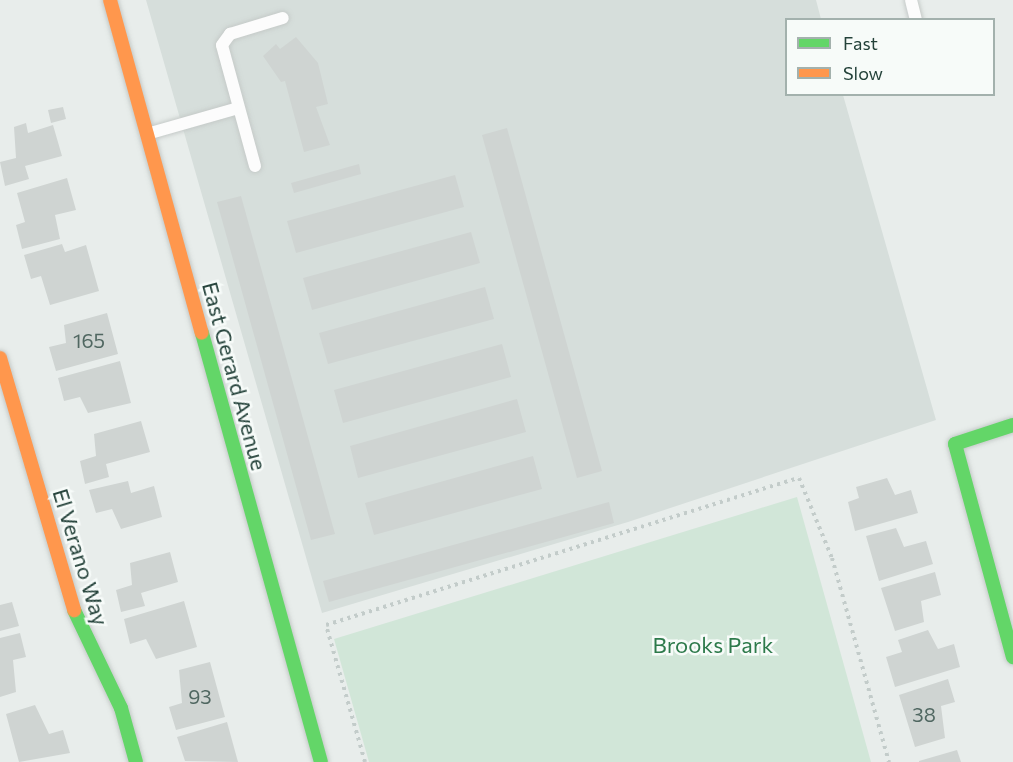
<!DOCTYPE html>
<html>
<head>
<meta charset="utf-8">
<style>
	body { margin:0 }
	#map { position:relative; width:1013px; height:762px; overflow:hidden; background:#e8edeb; font-family:Commissioner,sans-serif }
	div>[style] { position:absolute }
	.built>* { inset:0; background:#d6dedb }
	.green>* { inset:0; background:#d1e6d8 }
	.building>* { inset:0; background:#cfd4d2 }
	.path>* { height:4px; margin-top:-2px; transform-origin:0; background:repeating-linear-gradient(90deg,#c3ccca 0 3px,transparent 0 7.5px) }
	.roads { filter:drop-shadow(0 0 2px #c5cac8) drop-shadow(0 0 2px #c5cac8) }
	.lane>* { height:12px; margin:-6px; padding:0 6px; transform-origin:6px; border-radius:6px; background:#fcfcfc }
	.fast>* { height:14px; margin:-7px; padding:0 7px; transform-origin:7px; border-radius:7px; background:#63d668 }
	.slow>* { height:14px; margin:-7px; padding:0 7px; transform-origin:7px; border-radius:7px; background:#ff974d }
	span { translate:-50% -50%; white-space:nowrap; text-align:center; line-height:1.15; -webkit-text-stroke:5px #f7fbf9; paint-order:stroke }
	.number-label { font-size:20px; color:#506761 }
	.number-label span { -webkit-text-stroke-width:0 }
	.street-label { font-size:22px; color:#24423a }
	.park-label { font-size:22px; color:#2d7a4b }
	.legend { position:absolute; left:785px; top:18px; width:210px; height:78px; box-sizing:border-box; background:#f7fbf9; border:2px solid #a3b1ad; margin:0; padding:8px 10px; list-style:none; font-size:18px; color:#24423a }
	.legend li { display:flex; align-items:center; gap:12px; height:30px }
	.legend b { width:30px; border:2px solid #a3b1ad }
</style>
</head>
<body>
<div id="map">
	<div class="built">
		<div style="clip-path:polygon(146px 0,816px 0,821px 19px,786px 20px,786px 94px,843px 95px,936px 420px,628px 522px,322px 613px)"></div>
	</div>
	<div class="green">
		<div style="clip-path:polygon(797px 497px,871px 762px,369px 762px,334px 639px)"></div>
	</div>
	<div class="building">
		<div style="clip-path:polygon(296px 37px,318px 63px,328px 104px,316px 107px,330px 145px,304px 152px,285px 81px,281px 82px,263px 56px,276px 44px,280px 49px)"></div>
		<div style="clip-path:polygon(63px 107px,66px 119px,51px 123px,48px 110px)"></div>
		<div style="clip-path:polygon(26px 123px,28px 133px,53px 125px,62px 156px,25px 166px,29px 179px,5px 186px,0 162px,16px 158px,14px 127px)"></div>
		<div style="clip-path:polygon(507px 128px,602px 471px,577px 478px,482px 135px)"></div>
		<div style="clip-path:polygon(359px 164px,361px 174px,294px 193px,291px 183px)"></div>
		<div style="clip-path:polygon(455px 175px,464px 207px,296px 253px,287px 221px)"></div>
		<div style="clip-path:polygon(67px 178px,76px 210px,55px 215px,60px 239px,22px 249px,16px 225px,25px 222px,17px 193px)"></div>
		<div style="clip-path:polygon(241px 196px,335px 534px,311px 540px,217px 202px)"></div>
		<div style="clip-path:polygon(471px 232px,480px 263px,312px 310px,303px 278px)"></div>
		<div style="clip-path:polygon(62px 244px,65px 252px,86px 245px,99px 291px,50px 305px,41px 276px,31px 279px,24px 255px)"></div>
		<div style="clip-path:polygon(485px 287px,494px 319px,328px 364px,319px 333px)"></div>
		<div style="clip-path:polygon(107px 313px,118px 354px,56px 371px,49px 347px,66px 343px,64px 325px)"></div>
		<div style="clip-path:polygon(502px 344px,511px 377px,343px 423px,334px 390px)"></div>
		<div style="clip-path:polygon(120px 361px,131px 403px,88px 413px,80px 397px,64px 401px,58px 378px)"></div>
		<div style="clip-path:polygon(517px 399px,526px 432px,358px 478px,350px 446px)"></div>
		<div style="clip-path:polygon(141px 421px,150px 452px,106px 464px,109px 477px,85px 484px,80px 461px,96px 456px,94px 434px)"></div>
		<div style="clip-path:polygon(533px 456px,542px 489px,374px 535px,365px 503px)"></div>
		<div style="clip-path:polygon(887px 478px,895px 495px,911px 490px,918px 513px,855px 531px,848px 502px,859px 498px,856px 487px)"></div>
		<div style="clip-path:polygon(128px 481px,131px 493px,154px 486px,162px 517px,121px 529px,112px 509px,96px 513px,89px 490px)"></div>
		<div style="clip-path:polygon(609px 502px,614px 523px,329px 602px,323px 581px)"></div>
		<div style="clip-path:polygon(896px 528px,904px 547px,926px 541px,933px 564px,879px 581px,866px 536px)"></div>
		<div style="clip-path:polygon(170px 552px,178px 582px,141px 593px,145px 606px,121px 612px,116px 590px,132px 585px,130px 563px)"></div>
		<div style="clip-path:polygon(935px 572px,941px 595px,921px 601px,924px 622px,895px 631px,881px 588px)"></div>
		<div style="clip-path:polygon(184px 601px,197px 647px,156px 659px,146px 639px,130px 644px,124px 619px)"></div>
		<div style="clip-path:polygon(12px 602px,19px 626px,0 631px,0 605px)"></div>
		<div style="clip-path:polygon(928px 630px,938px 649px,954px 644px,960px 667px,895px 687px,886px 657px,902px 652px,898px 640px)"></div>
		<div style="clip-path:polygon(20px 633px,26px 657px,13px 660px,16px 692px,0 697px,0 638px)"></div>
		<div style="clip-path:polygon(210px 662px,225px 717px,176px 730px,169px 707px,182px 703px,179px 670px)"></div>
		<div style="clip-path:polygon(948px 679px,955px 702px,941px 706px,945px 738px,915px 747px,899px 695px)"></div>
		<div style="clip-path:polygon(35px 705px,49px 734px,63px 730px,70px 753px,19px 762px,6px 714px)"></div>
		<div style="clip-path:polygon(227px 722px,238px 762px,185px 761px,177px 737px)"></div>
		<div style="clip-path:polygon(957px 750px,961px 762px,919px 762px,919px 761px)"></div>
	</div>
	<div class="path">
		<div style="left:365px;top:762px;width:142px;rotate:-105.9deg"></div>
		<div style="left:326px;top:625px;width:495px;rotate:-17.3deg"></div>
		<div style="left:799px;top:478px;width:87px;rotate:67.6deg"></div>
		<div style="left:832px;top:558px;width:212px;rotate:74.4deg"></div>
	</div>
	<div class="roads">
		<div class="lane">
			<div style="left:911px;top:0;width:21px;rotate:76deg"></div>
			<div style="left:147px;top:134px;width:95px;rotate:-15.9deg"></div>
			<div style="left:255px;top:166px;width:125px;rotate:-105.3deg"></div>
			<div style="left:222px;top:45px;width:14px;rotate:-54deg"></div>
			<div style="left:230px;top:34px;width:55px;rotate:-16.8deg"></div>
		</div>
		<div class="fast">
			<div style="left:202px;top:333px;width:445px;rotate:74.5deg"></div>
			<div style="left:1013px;top:425px;width:61px;rotate:161.9deg"></div>
			<div style="left:955px;top:444px;width:221px;rotate:74.8deg"></div>
			<div style="left:74px;top:610px;width:109px;rotate:64.4deg"></div>
			<div style="left:121px;top:708px;width:56px;rotate:74.5deg"></div>
		</div>
		<div class="slow">
			<div style="left:110px;top:0;width:345px;rotate:74.6deg"></div>
			<div style="left:0;top:358px;width:263px;rotate:73.6deg"></div>
		</div>
	</div>
	<div class="number-label">
		<span style="left:89px;top:340px">165</span>
		<span style="left:200px;top:696px">93</span>
		<span style="left:924px;top:714px">38</span>
	</div>
	<div class="street-label">
		<span style="left:235px;top:376px;rotate:75deg">East Gerard Avenue</span>
		<span style="left:81px;top:557px;rotate:73deg">El Verano Way</span>
	</div>
	<div class="park-label">
		<span style="left:713px;top:645px">Brooks Park</span>
	</div>
	<ul class="legend">
	<li><b style="height:8px;background:#63d668"></b>Fast</li>
	<li><b style="height:8px;background:#ff974d"></b>Slow</li>
	</ul>
</div>
</body>
</html>
